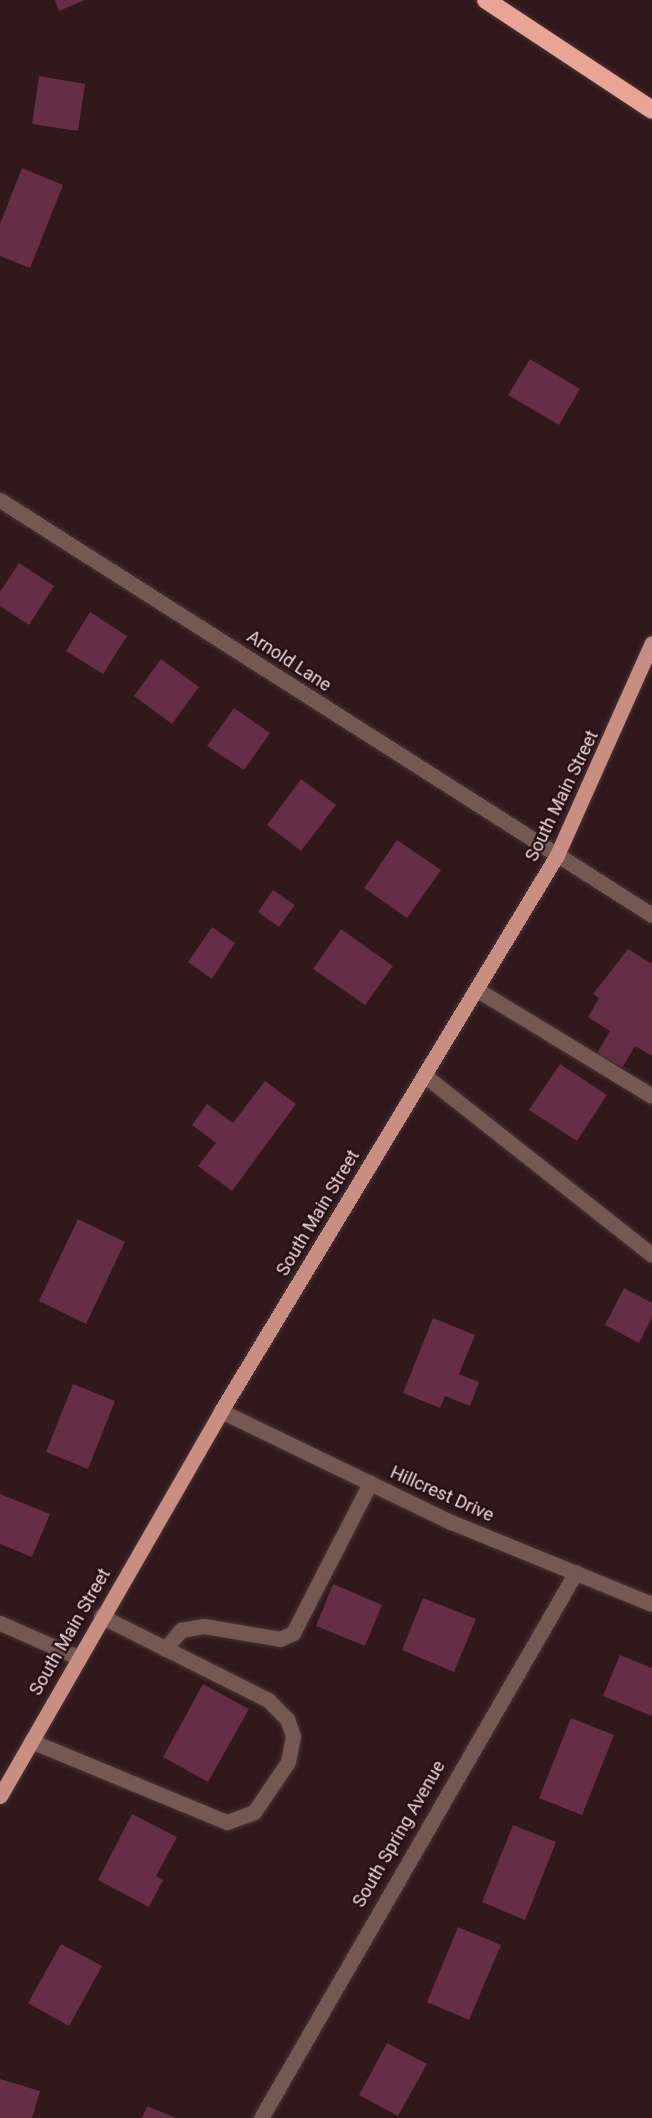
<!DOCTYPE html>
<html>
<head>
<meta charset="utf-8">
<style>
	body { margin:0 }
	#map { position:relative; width:652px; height:2118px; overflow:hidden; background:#30181b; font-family:Roboto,sans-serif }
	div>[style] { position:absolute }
	.building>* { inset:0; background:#652d46 }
	.roads { filter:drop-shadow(0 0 2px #4a3336) drop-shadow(0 0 2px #4a3336) }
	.minor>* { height:15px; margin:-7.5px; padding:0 7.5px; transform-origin:7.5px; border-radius:7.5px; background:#745851 }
	.major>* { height:15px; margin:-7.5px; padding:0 7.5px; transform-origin:7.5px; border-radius:7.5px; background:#c88e82 }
	.highway>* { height:18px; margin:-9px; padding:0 9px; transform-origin:9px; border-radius:9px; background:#eaa495 }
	span { translate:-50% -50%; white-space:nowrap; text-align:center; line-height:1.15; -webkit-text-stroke:4.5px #260f12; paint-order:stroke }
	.street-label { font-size:18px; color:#ead8da }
</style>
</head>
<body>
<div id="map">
	<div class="building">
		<div style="clip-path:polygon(55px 0,85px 0,59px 11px)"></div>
		<div style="clip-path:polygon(39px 76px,85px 84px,78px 131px,32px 124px)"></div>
		<div style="clip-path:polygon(22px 168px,63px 185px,30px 268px,0 256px,0 224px)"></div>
		<div style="clip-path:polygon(530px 359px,580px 389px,559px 425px,508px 395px)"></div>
		<div style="clip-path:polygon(19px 563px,54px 586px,29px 625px,0 606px,0 592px)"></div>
		<div style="clip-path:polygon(90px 612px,127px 636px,103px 674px,66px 651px)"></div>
		<div style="clip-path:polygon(161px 659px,199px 687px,172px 724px,134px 696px)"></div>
		<div style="clip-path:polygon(234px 708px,270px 733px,244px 770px,207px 746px)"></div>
		<div style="clip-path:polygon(301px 779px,336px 805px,301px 851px,267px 825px)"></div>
		<div style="clip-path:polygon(397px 840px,441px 870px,407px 918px,364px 888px)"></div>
		<div style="clip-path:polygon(273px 890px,295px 905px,279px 927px,258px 912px)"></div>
		<div style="clip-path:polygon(212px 927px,235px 943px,212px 979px,188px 962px)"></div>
		<div style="clip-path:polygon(341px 929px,393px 966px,365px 1005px,313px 969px)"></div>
		<div style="clip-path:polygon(628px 949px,652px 964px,652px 1056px,635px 1046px,622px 1068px,597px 1053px,610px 1031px,588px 1017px,599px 998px,593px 994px)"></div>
		<div style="clip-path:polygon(560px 1064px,607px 1095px,577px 1141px,529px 1110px)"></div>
		<div style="clip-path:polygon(265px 1081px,296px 1104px,232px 1191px,198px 1166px,216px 1143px,192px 1125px,207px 1104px,233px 1123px)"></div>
		<div style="clip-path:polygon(78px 1219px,125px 1242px,86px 1324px,39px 1301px)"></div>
		<div style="clip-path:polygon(624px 1288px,652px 1303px,652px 1317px,639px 1343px,605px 1325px)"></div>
		<div style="clip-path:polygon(433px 1318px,475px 1335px,459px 1374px,479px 1382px,470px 1406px,445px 1396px,440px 1408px,403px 1393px)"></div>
		<div style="clip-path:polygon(73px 1384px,115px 1401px,88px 1469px,46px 1452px)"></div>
		<div style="clip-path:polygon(0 1494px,50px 1514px,32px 1557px,0 1544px)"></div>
		<div style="clip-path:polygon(333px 1584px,382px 1605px,365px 1646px,316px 1626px)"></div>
		<div style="clip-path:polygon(423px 1598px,476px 1619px,454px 1672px,402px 1650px)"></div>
		<div style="clip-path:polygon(620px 1655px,652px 1668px,652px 1716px,603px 1696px)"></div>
		<div style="clip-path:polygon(203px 1684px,249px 1709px,208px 1782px,163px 1757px)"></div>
		<div style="clip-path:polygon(571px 1718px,614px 1735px,582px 1815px,539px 1798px)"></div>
		<div style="clip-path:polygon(132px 1814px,177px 1837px,156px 1876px,163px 1880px,149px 1907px,98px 1880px)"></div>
		<div style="clip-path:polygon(513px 1825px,556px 1842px,525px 1920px,482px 1902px)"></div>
		<div style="clip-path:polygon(458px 1927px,501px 1945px,469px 2020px,427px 2002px)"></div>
		<div style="clip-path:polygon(61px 1944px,102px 1966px,69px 2026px,28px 2003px)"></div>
		<div style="clip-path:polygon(387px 2043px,427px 2064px,398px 2116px,359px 2095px)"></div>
		<div style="clip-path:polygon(0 2079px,40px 2091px,32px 2118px,0 2118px)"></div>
		<div style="clip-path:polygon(147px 2106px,176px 2118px,142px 2118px)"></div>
	</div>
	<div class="roads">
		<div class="minor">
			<div style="left:0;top:500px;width:773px;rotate:32.48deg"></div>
			<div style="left:476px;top:989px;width:206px;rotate:31.3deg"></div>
			<div style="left:424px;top:1075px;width:290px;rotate:38.3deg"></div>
			<div style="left:221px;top:1411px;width:255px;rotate:25.8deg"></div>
			<div style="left:451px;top:1522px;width:217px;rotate:22.2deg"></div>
			<div style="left:0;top:1623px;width:84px;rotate:23.8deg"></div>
			<div style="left:165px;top:1649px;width:25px;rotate:-50deg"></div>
			<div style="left:181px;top:1630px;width:23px;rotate:-10deg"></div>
			<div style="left:204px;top:1626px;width:77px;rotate:9.7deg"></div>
			<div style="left:280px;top:1639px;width:14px;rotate:-25deg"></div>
			<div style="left:293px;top:1633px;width:169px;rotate:-62.8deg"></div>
			<div style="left:31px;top:1741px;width:212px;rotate:22.5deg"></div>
			<div style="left:227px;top:1822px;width:29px;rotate:-20deg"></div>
			<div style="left:254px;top:1812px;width:60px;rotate:-55.8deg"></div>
			<div style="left:288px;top:1762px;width:26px;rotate:-79deg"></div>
			<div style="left:293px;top:1736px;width:18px;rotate:-109deg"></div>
			<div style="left:287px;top:1719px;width:27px;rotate:-135deg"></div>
			<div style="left:268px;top:1700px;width:187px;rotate:-153.3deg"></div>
			<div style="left:261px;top:2118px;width:630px;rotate:-60.02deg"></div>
		</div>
		<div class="major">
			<div style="left:0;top:1796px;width:444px;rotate:-60.1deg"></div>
			<div style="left:221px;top:1411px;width:650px;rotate:-58.85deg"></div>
			<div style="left:557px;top:855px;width:232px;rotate:-65.9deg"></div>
		</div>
		<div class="highway">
			<div style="left:486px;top:0;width:199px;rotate:33.5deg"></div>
		</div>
	</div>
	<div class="street-label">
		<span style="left:289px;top:661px;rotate:33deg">Arnold Lane</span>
		<span style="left:562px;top:796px;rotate:-64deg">South Main Street</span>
		<span style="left:318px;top:1213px;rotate:-59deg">South Main Street</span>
		<span style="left:442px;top:1494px;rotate:24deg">Hillcrest Drive</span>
		<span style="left:70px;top:1632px;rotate:-60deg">South Main Street</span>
		<span style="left:399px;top:1834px;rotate:-60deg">South Spring Avenue</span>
	</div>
</div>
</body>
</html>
